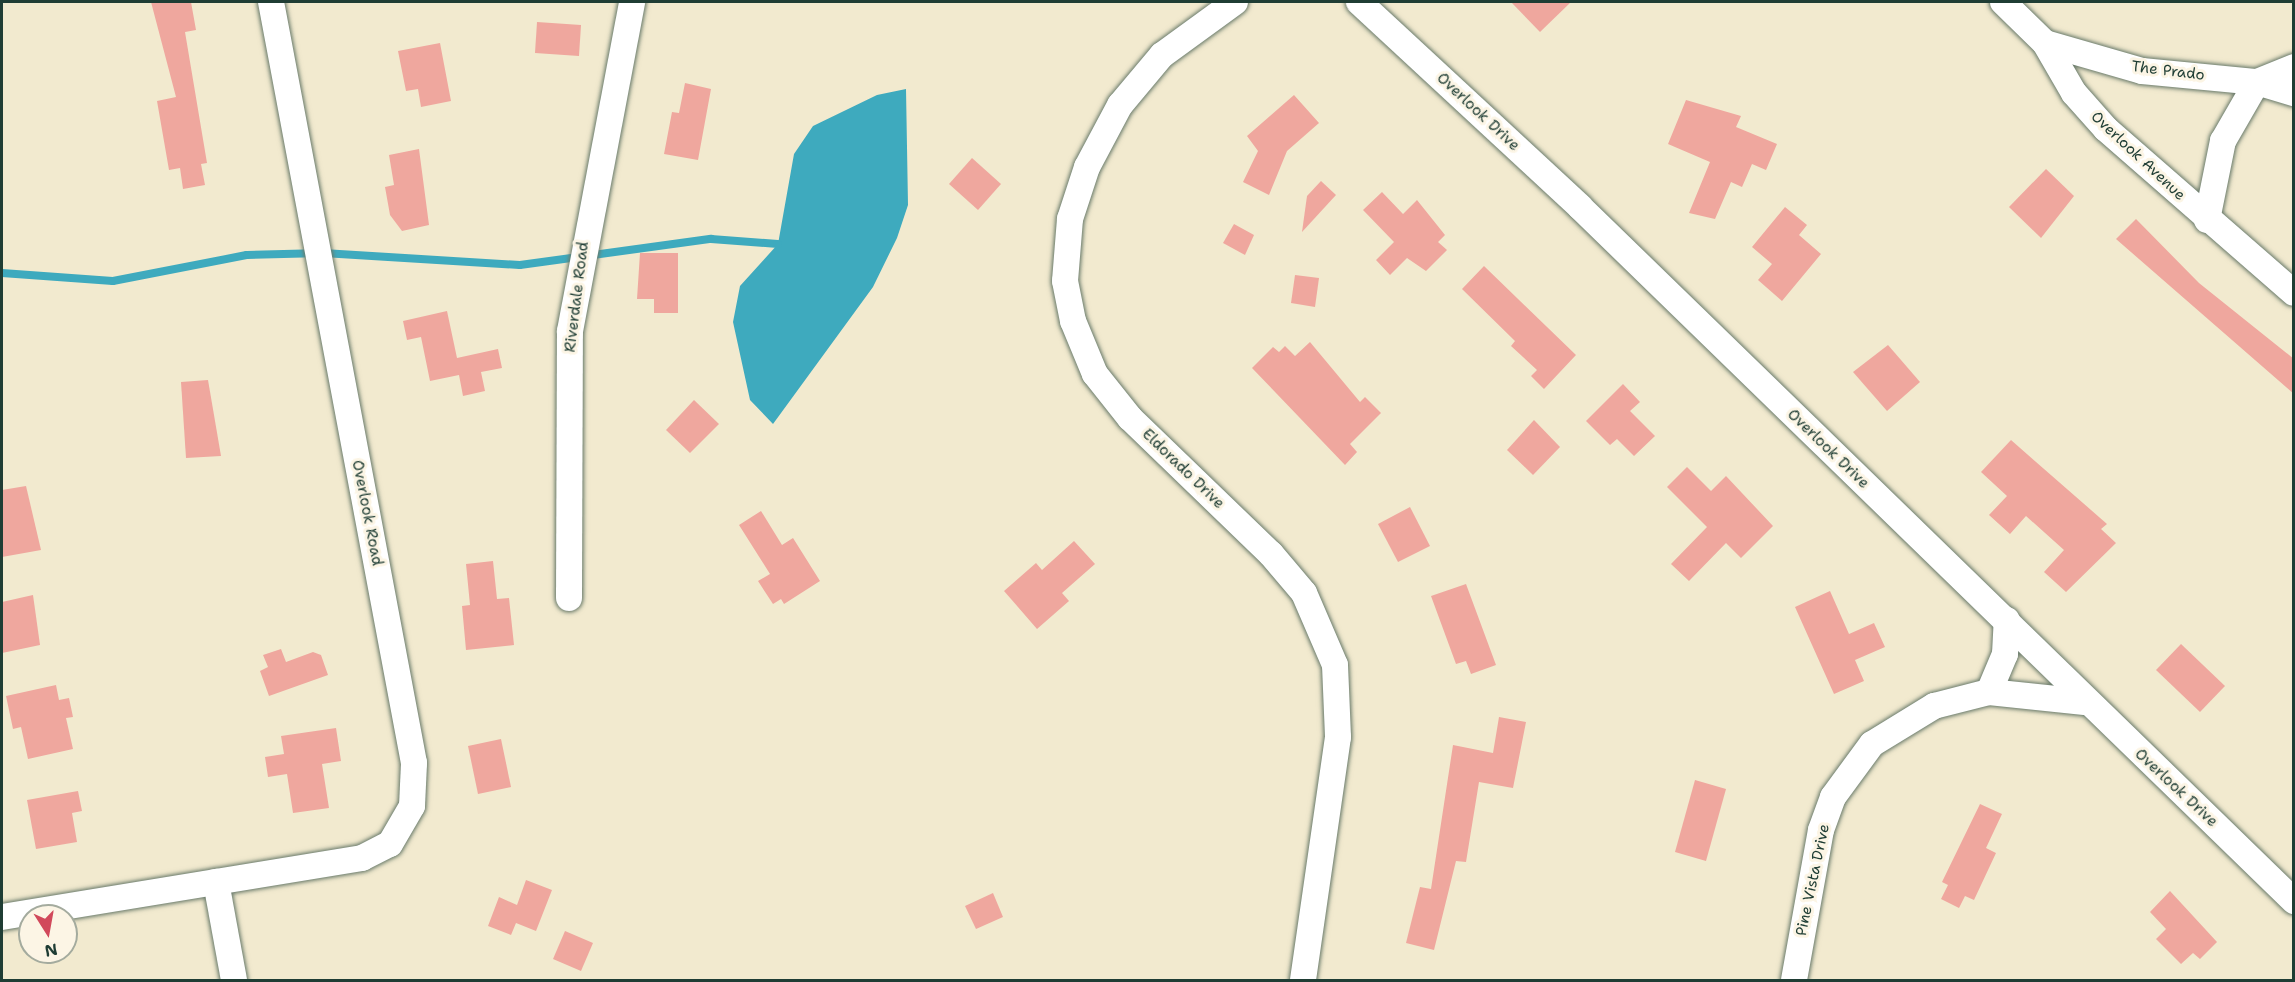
<!DOCTYPE html>
<html>
<head>
<meta charset="utf-8">
<style>
	body { margin:0 }
	#map { position:relative; width:2295px; height:982px; overflow:hidden; background:#f2eacf; font-family:"Shantell Sans",sans-serif }
	div>[style] { position:absolute }
	.water>* { inset:0; background:#3eaabe }
	.stream>* { height:8px; margin:-4px; padding:0 4px; transform-origin:4px; border-radius:4px; background:#3eaabe }
	.building>* { inset:0; background:#efa79e }
	.roads { filter:drop-shadow(0 0 2px #697a6a) drop-shadow(0 0 2px #697a6a) }
	.street>* { height:26px; margin:-13px; padding:0 13px; transform-origin:13px; border-radius:13px; background:#fff }
	span { translate:-50% -50%; white-space:nowrap; text-align:center; line-height:1.15; -webkit-text-stroke:6px #fcf5e5; paint-order:stroke }
	.street-label { font-size:15px; color:#1f3d34 }
	.frame { position:absolute; inset:0; border:3px solid #1f3d34; pointer-events:none }
	.north { position:absolute; left:18px; top:904px; width:60px; height:60px; box-sizing:border-box; background:#fcf5e5; border:2px solid #a4ab9e; border-radius:50%; rotate:169deg; font-size:16px; font-weight:700; line-height:24px; text-align:center; color:#1f3d34 }
	.north::after { content:''; display:block; margin:auto; width:21px; height:27px; background:#d1495b; clip-path:polygon(50% 0,100% 100%,50% 72%,0 100%) }
</style>
</head>
<body>
<div id="map">
	<div class="water">
		<div style="clip-path:polygon(906px 89px,908px 205px,897px 238px,873px 287px,773px 424px,750px 400px,733px 322px,740px 286px,778px 244px,794px 154px,813px 126px,877px 95px)"></div>
	</div>
	<div class="stream">
		<div style="left:2px;top:273px;width:111px;rotate:4.1deg"></div>
		<div style="left:113px;top:281px;width:136px;rotate:-11deg"></div>
		<div style="left:247px;top:255px;width:76px;rotate:-1.5deg"></div>
		<div style="left:323px;top:253px;width:197px;rotate:3.5deg"></div>
		<div style="left:520px;top:265px;width:193px;rotate:-7.8deg"></div>
		<div style="left:711px;top:239px;width:67px;rotate:4.3deg"></div>
	</div>
	<div class="building">
		<div style="clip-path:polygon(151px 2px,191px 2px,196px 30px,185px 32px,207px 163px,201px 164px,205px 185px,183px 189px,180px 168px,169px 170px,157px 101px,176px 97px)"></div>
		<div style="clip-path:polygon(1511px 2px,1571px 2px,1540px 32px)"></div>
		<div style="clip-path:polygon(537px 22px,581px 25px,579px 56px,535px 53px)"></div>
		<div style="clip-path:polygon(440px 43px,451px 101px,421px 107px,418px 89px,406px 91px,398px 51px)"></div>
		<div style="clip-path:polygon(685px 83px,711px 89px,698px 160px,664px 154px,672px 112px,679px 113px)"></div>
		<div style="clip-path:polygon(1294px 95px,1319px 123px,1287px 151px,1269px 195px,1243px 182px,1258px 151px,1247px 136px)"></div>
		<div style="clip-path:polygon(1686px 100px,1741px 116px,1736px 127px,1777px 144px,1766px 170px,1752px 164px,1742px 187px,1731px 182px,1715px 219px,1689px 213px,1710px 162px,1668px 144px)"></div>
		<div style="clip-path:polygon(419px 149px,429px 225px,402px 231px,390px 215px,385px 187px,394px 185px,389px 155px)"></div>
		<div style="clip-path:polygon(972px 158px,1001px 184px,978px 210px,949px 184px)"></div>
		<div style="clip-path:polygon(2046px 169px,2074px 196px,2041px 238px,2009px 207px)"></div>
		<div style="clip-path:polygon(1321px 181px,1336px 195px,1302px 232px,1307px 196px)"></div>
		<div style="clip-path:polygon(1382px 192px,1403px 214px,1417px 200px,1445px 235px,1438px 242px,1447px 250px,1426px 271px,1407px 258px,1390px 275px,1376px 260px,1394px 242px,1363px 210px)"></div>
		<div style="clip-path:polygon(1785px 207px,1807px 225px,1799px 235px,1821px 254px,1782px 301px,1758px 280px,1772px 264px,1752px 247px)"></div>
		<div style="clip-path:polygon(2136px 219px,2199px 283px,2294px 359px,2294px 394px,2116px 239px)"></div>
		<div style="clip-path:polygon(1234px 224px,1254px 235px,1245px 255px,1223px 243px)"></div>
		<div style="clip-path:polygon(640px 253px,678px 253px,678px 313px,654px 313px,654px 299px,637px 299px)"></div>
		<div style="clip-path:polygon(1484px 266px,1576px 355px,1544px 389px,1531px 376px,1537px 370px,1511px 346px,1515px 341px,1462px 289px)"></div>
		<div style="clip-path:polygon(1295px 275px,1319px 278px,1315px 307px,1291px 303px)"></div>
		<div style="clip-path:polygon(447px 311px,457px 358px,498px 349px,502px 368px,481px 372px,485px 391px,463px 396px,459px 375px,430px 381px,421px 337px,407px 340px,403px 321px)"></div>
		<div style="clip-path:polygon(1310px 342px,1360px 402px,1365px 397px,1381px 413px,1350px 444px,1357px 452px,1345px 465px,1252px 368px,1273px 347px,1279px 352px,1285px 346px,1295px 356px)"></div>
		<div style="clip-path:polygon(1888px 345px,1920px 382px,1887px 411px,1853px 372px)"></div>
		<div style="clip-path:polygon(208px 380px,221px 456px,186px 458px,181px 382px)"></div>
		<div style="clip-path:polygon(1623px 384px,1640px 402px,1630px 411px,1655px 436px,1634px 456px,1617px 439px,1610px 445px,1586px 421px)"></div>
		<div style="clip-path:polygon(694px 400px,719px 424px,690px 453px,666px 430px)"></div>
		<div style="clip-path:polygon(1534px 420px,1560px 447px,1533px 475px,1507px 450px)"></div>
		<div style="clip-path:polygon(2011px 440px,2107px 524px,2101px 529px,2116px 543px,2066px 592px,2044px 572px,2064px 550px,2026px 516px,2010px 534px,1989px 515px,2007px 496px,1981px 472px)"></div>
		<div style="clip-path:polygon(1687px 467px,1711px 491px,1726px 476px,1773px 526px,1741px 558px,1726px 543px,1689px 581px,1671px 564px,1707px 527px,1667px 487px)"></div>
		<div style="clip-path:polygon(26px 486px,41px 550px,2px 557px,2px 490px)"></div>
		<div style="clip-path:polygon(1410px 507px,1430px 546px,1398px 562px,1378px 524px)"></div>
		<div style="clip-path:polygon(761px 511px,782px 545px,793px 538px,820px 581px,784px 604px,781px 599px,773px 604px,758px 581px,770px 574px,739px 525px)"></div>
		<div style="clip-path:polygon(1074px 541px,1095px 564px,1062px 593px,1069px 601px,1037px 629px,1004px 591px,1036px 563px,1042px 570px)"></div>
		<div style="clip-path:polygon(493px 561px,497px 599px,509px 598px,514px 645px,466px 650px,462px 606px,470px 605px,466px 564px)"></div>
		<div style="clip-path:polygon(1466px 584px,1496px 665px,1471px 674px,1466px 661px,1456px 664px,1431px 596px)"></div>
		<div style="clip-path:polygon(1830px 591px,1849px 634px,1874px 623px,1885px 647px,1855px 660px,1864px 681px,1834px 694px,1795px 607px)"></div>
		<div style="clip-path:polygon(33px 595px,40px 645px,2px 653px,2px 602px)"></div>
		<div style="clip-path:polygon(2181px 644px,2225px 686px,2200px 712px,2156px 670px)"></div>
		<div style="clip-path:polygon(281px 649px,286px 662px,313px 652px,321px 655px,328px 675px,269px 696px,260px 671px,268px 667px,263px 655px)"></div>
		<div style="clip-path:polygon(56px 685px,59px 700px,69px 698px,73px 717px,66px 718px,73px 749px,28px 759px,21px 727px,13px 729px,6px 696px)"></div>
		<div style="clip-path:polygon(1499px 717px,1526px 722px,1513px 788px,1479px 782px,1466px 862px,1456px 861px,1434px 950px,1406px 943px,1420px 887px,1431px 889px,1453px 745px,1493px 753px)"></div>
		<div style="clip-path:polygon(336px 728px,341px 761px,322px 764px,329px 808px,293px 813px,287px 774px,268px 777px,265px 757px,284px 754px,281px 736px)"></div>
		<div style="clip-path:polygon(501px 739px,511px 787px,478px 794px,468px 746px)"></div>
		<div style="clip-path:polygon(1695px 780px,1726px 789px,1706px 861px,1675px 852px)"></div>
		<div style="clip-path:polygon(78px 791px,82px 811px,72px 813px,77px 842px,36px 849px,27px 800px)"></div>
		<div style="clip-path:polygon(1980px 804px,2002px 814px,1986px 848px,1996px 853px,1974px 900px,1965px 896px,1959px 908px,1941px 899px,1948px 885px,1942px 882px)"></div>
		<div style="clip-path:polygon(526px 880px,552px 890px,536px 931px,516px 923px,511px 935px,488px 926px,499px 897px,517px 905px)"></div>
		<div style="clip-path:polygon(2170px 891px,2217px 942px,2200px 959px,2193px 953px,2181px 964px,2156px 939px,2166px 929px,2150px 912px)"></div>
		<div style="clip-path:polygon(993px 893px,1003px 917px,976px 929px,965px 906px)"></div>
		<div style="clip-path:polygon(565px 931px,593px 943px,581px 971px,553px 959px)"></div>
	</div>
	<div class="roads">
		<div class="street">
			<div style="left:1235px;top:2px;width:90px;rotate:144deg"></div>
			<div style="left:1162px;top:55px;width:65px;rotate:130deg"></div>
			<div style="left:1120px;top:105px;width:70px;rotate:118deg"></div>
			<div style="left:1087px;top:167px;width:55px;rotate:108.1deg"></div>
			<div style="left:1070px;top:219px;width:62px;rotate:94.6deg"></div>
			<div style="left:1065px;top:281px;width:41px;rotate:78.7deg"></div>
			<div style="left:1073px;top:321px;width:57px;rotate:67.5deg"></div>
			<div style="left:1095px;top:374px;width:56px;rotate:51.5deg"></div>
			<div style="left:1130px;top:418px;width:196px;rotate:44deg"></div>
			<div style="left:1271px;top:554px;width:51px;rotate:49.8deg"></div>
			<div style="left:1304px;top:593px;width:78px;rotate:66.7deg"></div>
			<div style="left:1335px;top:665px;width:72px;rotate:87.6deg"></div>
			<div style="left:1338px;top:737px;width:246px;rotate:98.2deg"></div>
			<div style="left:1359px;top:2px;width:301px;rotate:42.8deg"></div>
			<div style="left:1580px;top:207px;width:996px;rotate:44.19deg"></div>
			<div style="left:2003px;top:2px;width:59px;rotate:44.3deg"></div>
			<div style="left:2045px;top:43px;width:58px;rotate:59.9deg"></div>
			<div style="left:2074px;top:93px;width:48px;rotate:48.4deg"></div>
			<div style="left:2106px;top:129px;width:249px;rotate:41.1deg"></div>
			<div style="left:2045px;top:43px;width:101px;rotate:16.1deg"></div>
			<div style="left:2142px;top:71px;width:116px;rotate:5.5deg"></div>
			<div style="left:2257px;top:82px;width:39px;rotate:17deg"></div>
			<div style="left:2207px;top:220px;width:81px;rotate:-78.6deg"></div>
			<div style="left:2223px;top:141px;width:68px;rotate:-60deg"></div>
			<div style="left:2257px;top:82px;width:40px;rotate:-22deg"></div>
			<div style="left:569px;top:598px;width:267px;rotate:-89.8deg"></div>
			<div style="left:570px;top:331px;width:335px;rotate:-79.3deg"></div>
			<div style="left:1989px;top:692px;width:41px;rotate:-67.2deg"></div>
			<div style="left:2005px;top:654px;width:34px;rotate:-87deg"></div>
			<div style="left:216px;top:882px;width:100px;rotate:79.6deg"></div>
			<div style="left:2px;top:917px;width:365px;rotate:-9.3deg"></div>
			<div style="left:362px;top:858px;width:31px;rotate:-27deg"></div>
			<div style="left:390px;top:844px;width:44px;rotate:-59.9deg"></div>
			<div style="left:412px;top:806px;width:43px;rotate:-87.3deg"></div>
			<div style="left:414px;top:763px;width:774px;rotate:-100.64deg"></div>
			<div style="left:1794px;top:980px;width:152px;rotate:-79.8deg"></div>
			<div style="left:1821px;top:830px;width:35px;rotate:-70deg"></div>
			<div style="left:1833px;top:797px;width:66px;rotate:-53.7deg"></div>
			<div style="left:1872px;top:744px;width:73px;rotate:-31.5deg"></div>
			<div style="left:1934px;top:706px;width:57px;rotate:-14.3deg"></div>
			<div style="left:1989px;top:692px;width:96px;rotate:6deg"></div>
		</div>
	</div>
	<div class="street-label">
		<span style="left:2168px;top:71px;rotate:7deg">The Prado</span>
		<span style="left:1478px;top:112px;rotate:43deg">Overlook Drive</span>
		<span style="left:2138px;top:156px;rotate:43deg">Overlook Avenue</span>
		<span style="left:577px;top:297px;rotate:-83deg">Riverdale Road</span>
		<span style="left:1828px;top:449px;rotate:44deg">Overlook Drive</span>
		<span style="left:1183px;top:469px;rotate:44deg">Eldorado Drive</span>
		<span style="left:367px;top:513px;rotate:79deg">Overlook Road</span>
		<span style="left:2176px;top:788px;rotate:43deg">Overlook Drive</span>
		<span style="left:1813px;top:880px;rotate:-78deg">Pine Vista Drive</span>
	</div>
	<div class="frame"></div>
	<div class="north">N</div>
</div>
</body>
</html>
